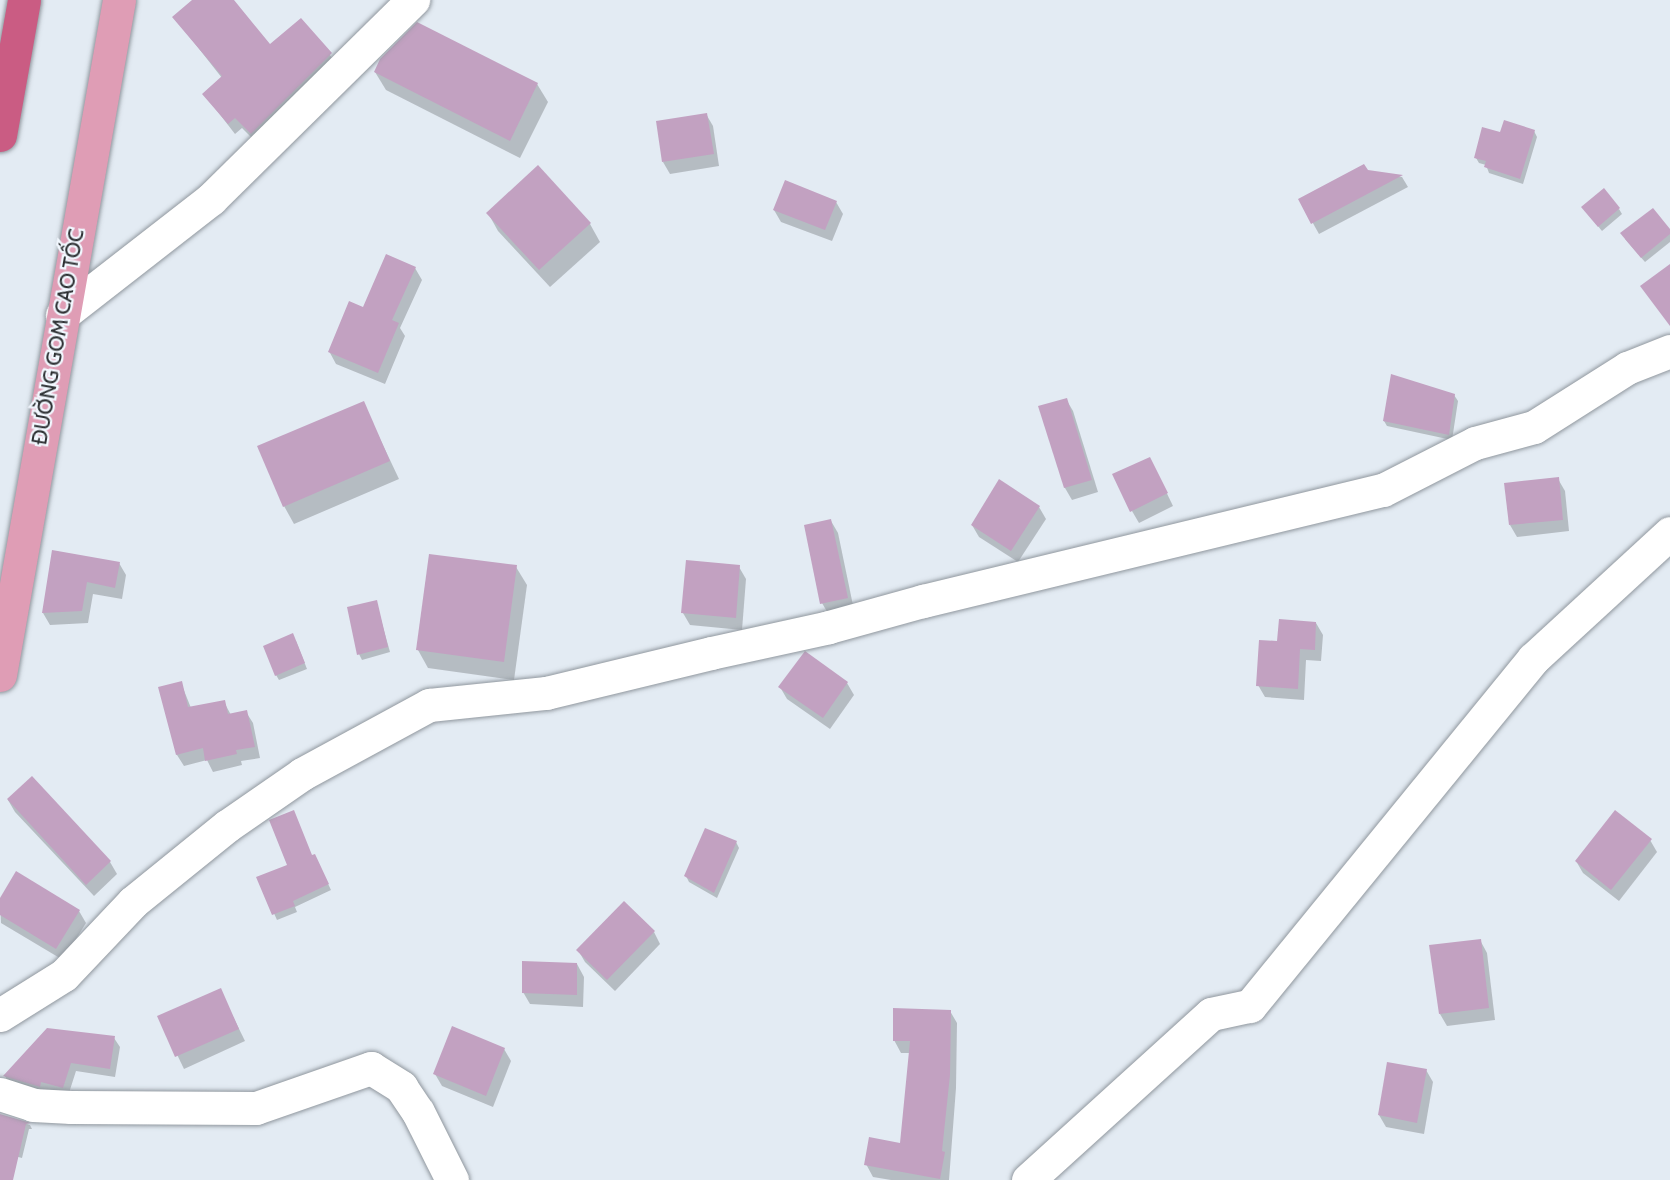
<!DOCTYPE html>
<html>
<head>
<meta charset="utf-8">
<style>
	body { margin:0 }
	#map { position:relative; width:1670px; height:1180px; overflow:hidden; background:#e3ebf3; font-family:Cabin,sans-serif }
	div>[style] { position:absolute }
	.shadow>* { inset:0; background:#0003 }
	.building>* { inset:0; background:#c2a1c1 }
	.roads { filter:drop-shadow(0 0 2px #90979e) drop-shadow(0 0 2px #90979e) }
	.minor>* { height:33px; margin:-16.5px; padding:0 16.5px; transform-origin:16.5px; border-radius:16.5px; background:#fff }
	.major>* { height:33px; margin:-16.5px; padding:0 16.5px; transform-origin:16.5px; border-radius:16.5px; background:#df9db5 }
	.highway>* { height:33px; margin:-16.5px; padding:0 16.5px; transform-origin:16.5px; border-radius:16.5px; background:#ca5c83 }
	span { translate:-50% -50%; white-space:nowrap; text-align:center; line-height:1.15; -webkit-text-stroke:4.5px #f2f8ff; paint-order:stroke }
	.street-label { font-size:21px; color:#2c2f32 }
</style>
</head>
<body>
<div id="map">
	<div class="shadow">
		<div style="clip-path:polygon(194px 0,232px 0,270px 47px,301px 20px,338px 65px,258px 144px,242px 128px,235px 134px,204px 94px,222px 78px,174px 17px)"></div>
		<div style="clip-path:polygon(375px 72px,537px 84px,548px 102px,520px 158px,386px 90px)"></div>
		<div style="clip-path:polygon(706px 114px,713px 126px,719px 166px,670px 174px,663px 162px)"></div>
		<div style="clip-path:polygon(1534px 131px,1537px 137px,1523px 184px,1489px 173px,1486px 165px,1479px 163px,1476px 158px,1501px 134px)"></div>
		<div style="clip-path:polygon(1367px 172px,1402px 177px,1408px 187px,1319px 234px,1300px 200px)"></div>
		<div style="clip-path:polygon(836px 202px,843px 214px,832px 241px,781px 222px,774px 210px)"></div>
		<div style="clip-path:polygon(1619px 209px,1622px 214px,1602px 231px,1587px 213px)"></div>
		<div style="clip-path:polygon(488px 213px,590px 224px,600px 242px,550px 287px,498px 231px)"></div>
		<div style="clip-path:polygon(1670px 231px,1670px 242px,1645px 262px,1625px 239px)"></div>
		<div style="clip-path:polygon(415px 268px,422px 280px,400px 328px,405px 336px,385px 384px,336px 364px,329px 351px,363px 309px)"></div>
		<div style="clip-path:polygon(1392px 376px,1454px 395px,1458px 401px,1452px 440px,1387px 426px,1384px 421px)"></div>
		<div style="clip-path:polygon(1066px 399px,1073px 411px,1098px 492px,1072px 500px,1065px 488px,1040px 407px)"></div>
		<div style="clip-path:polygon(363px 403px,399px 479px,294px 524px,284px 506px)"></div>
		<div style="clip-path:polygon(1156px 471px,1173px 506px,1139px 523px,1132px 511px)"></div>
		<div style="clip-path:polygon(1558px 479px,1565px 491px,1569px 531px,1517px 537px,1510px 525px)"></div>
		<div style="clip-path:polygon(1039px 507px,1046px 519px,1018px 562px,979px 537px,972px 525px)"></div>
		<div style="clip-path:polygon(831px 521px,838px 533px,854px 610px,829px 615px,822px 603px)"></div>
		<div style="clip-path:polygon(54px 551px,119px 563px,126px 575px,122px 599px,93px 594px,88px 623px,50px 625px,43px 613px)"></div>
		<div style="clip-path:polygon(516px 567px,527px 585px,514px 680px,428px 668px,418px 650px)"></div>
		<div style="clip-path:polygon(739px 567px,746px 579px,742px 630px,690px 625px,683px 613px)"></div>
		<div style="clip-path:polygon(376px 602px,390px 652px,362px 660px,359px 654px)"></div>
		<div style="clip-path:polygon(1316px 623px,1323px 635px,1321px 661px,1306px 660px,1304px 700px,1265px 697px,1258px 685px,1279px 642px)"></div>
		<div style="clip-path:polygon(296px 641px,307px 669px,279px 680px,276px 675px)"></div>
		<div style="clip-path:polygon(181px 683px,191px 708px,224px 702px,231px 715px,246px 712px,253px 723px,260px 758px,241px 761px,242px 765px,213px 772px,207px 760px,184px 766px,177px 755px,160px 688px)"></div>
		<div style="clip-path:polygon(847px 683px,854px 695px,830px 729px,787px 699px,780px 687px)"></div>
		<div style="clip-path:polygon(32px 778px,110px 862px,117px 874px,94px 896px,15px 812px,8px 800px)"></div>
		<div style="clip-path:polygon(1650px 840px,1657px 852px,1619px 901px,1583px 873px,1576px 861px)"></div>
		<div style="clip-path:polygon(736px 842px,739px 848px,717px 898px,689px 882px,686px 876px)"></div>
		<div style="clip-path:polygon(312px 857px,317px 861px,331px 890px,295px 907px,297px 912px,277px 920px,258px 878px)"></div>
		<div style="clip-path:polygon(0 901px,79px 911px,86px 923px,63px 960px,1px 923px)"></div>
		<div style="clip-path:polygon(654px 932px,660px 944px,615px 991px,585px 962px,578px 950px)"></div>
		<div style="clip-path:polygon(1480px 940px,1487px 953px,1495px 1020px,1447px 1026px,1440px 1014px)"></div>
		<div style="clip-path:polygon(577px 964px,584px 977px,583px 1007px,530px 1004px,523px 992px)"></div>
		<div style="clip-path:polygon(220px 990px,245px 1041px,184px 1069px,159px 1017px)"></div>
		<div style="clip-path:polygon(950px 1011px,957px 1023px,956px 1088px,949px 1180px,891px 1180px,873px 1177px,866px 1164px,901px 1145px,910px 1053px,901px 1053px,894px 1040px)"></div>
		<div style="clip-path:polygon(114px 1038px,120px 1047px,115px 1077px,76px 1071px,68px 1096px,10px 1085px,5px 1076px)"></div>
		<div style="clip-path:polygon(504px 1049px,511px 1061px,493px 1107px,442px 1086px,435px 1074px)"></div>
		<div style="clip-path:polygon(1426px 1070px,1433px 1082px,1424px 1134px,1386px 1127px,1379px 1115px)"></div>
		<div style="clip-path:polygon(0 1115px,30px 1125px,32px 1129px,29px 1129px,22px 1158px,0 1152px)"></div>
	</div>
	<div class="building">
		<div style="clip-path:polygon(192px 0,234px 0,270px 44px,301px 18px,332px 53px,251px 134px,235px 118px,228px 124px,202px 94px,222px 76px,172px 17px)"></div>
		<div style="clip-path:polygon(417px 22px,538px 83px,510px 141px,374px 72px,380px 59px)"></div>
		<div style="clip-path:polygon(707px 113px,714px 154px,662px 162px,656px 121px)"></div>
		<div style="clip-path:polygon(1504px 120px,1535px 130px,1520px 179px,1484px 167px,1486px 161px,1474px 158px,1482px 127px,1500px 132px)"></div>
		<div style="clip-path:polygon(1364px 164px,1368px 170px,1403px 175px,1311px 224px,1298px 199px)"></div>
		<div style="clip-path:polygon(538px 165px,591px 223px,539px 270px,486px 213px)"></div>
		<div style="clip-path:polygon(785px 180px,837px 201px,825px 230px,773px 210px)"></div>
		<div style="clip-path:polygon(1604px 188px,1620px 208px,1598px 227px,1581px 207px)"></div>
		<div style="clip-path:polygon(1653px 208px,1670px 229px,1670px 234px,1641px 258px,1620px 233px)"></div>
		<div style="clip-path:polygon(386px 254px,416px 267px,392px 320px,399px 323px,378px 373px,328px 352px,349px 301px,363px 307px)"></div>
		<div style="clip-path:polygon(1670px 264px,1670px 326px,1640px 286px)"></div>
		<div style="clip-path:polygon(1391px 374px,1455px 394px,1449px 435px,1383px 421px)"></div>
		<div style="clip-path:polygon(1067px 398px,1092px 480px,1064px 488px,1038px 406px)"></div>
		<div style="clip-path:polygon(364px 401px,390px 461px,283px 507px,257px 446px)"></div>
		<div style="clip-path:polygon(1150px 457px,1168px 493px,1130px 512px,1112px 474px)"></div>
		<div style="clip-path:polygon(1559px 477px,1563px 520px,1509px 525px,1504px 483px)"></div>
		<div style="clip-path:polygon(999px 479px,1040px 506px,1011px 551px,971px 525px)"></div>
		<div style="clip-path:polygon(831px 519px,848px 598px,820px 604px,804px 525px)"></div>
		<div style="clip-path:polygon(52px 550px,120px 562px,115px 588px,87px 582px,82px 611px,42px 613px)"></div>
		<div style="clip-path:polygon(429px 554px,517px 565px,504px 662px,416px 650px)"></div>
		<div style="clip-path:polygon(686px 560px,740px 565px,736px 618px,681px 613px)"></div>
		<div style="clip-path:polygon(377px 600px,388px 647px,357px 655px,347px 607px)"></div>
		<div style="clip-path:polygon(1279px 619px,1316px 622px,1315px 650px,1300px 649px,1298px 689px,1256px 686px,1259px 640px,1277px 641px)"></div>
		<div style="clip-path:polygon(293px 633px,305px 663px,275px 676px,263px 646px)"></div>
		<div style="clip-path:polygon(805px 651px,848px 682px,823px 718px,778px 687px)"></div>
		<div style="clip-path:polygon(182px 681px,188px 707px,225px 700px,228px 714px,247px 710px,255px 747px,236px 750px,237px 754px,205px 761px,203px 748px,176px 755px,158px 687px)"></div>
		<div style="clip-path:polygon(32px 776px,111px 861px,86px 885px,7px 799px)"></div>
		<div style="clip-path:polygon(294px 810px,312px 855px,315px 854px,329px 884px,293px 901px,295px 906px,272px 915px,256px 877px,287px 865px,269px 820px)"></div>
		<div style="clip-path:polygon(1615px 810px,1652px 839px,1611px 890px,1575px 861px)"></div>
		<div style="clip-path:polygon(705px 828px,737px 841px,714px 893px,684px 876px)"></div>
		<div style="clip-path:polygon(16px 871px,80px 910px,56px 949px,0 915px,0 898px)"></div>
		<div style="clip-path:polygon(624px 901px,655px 931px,607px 980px,576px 950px)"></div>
		<div style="clip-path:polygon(1481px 939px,1489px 1008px,1439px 1014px,1429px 945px)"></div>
		<div style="clip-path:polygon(522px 961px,577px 963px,577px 995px,522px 993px)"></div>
		<div style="clip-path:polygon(221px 988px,239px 1029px,175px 1057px,157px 1016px)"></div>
		<div style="clip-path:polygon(893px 1008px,951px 1010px,950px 1075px,942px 1151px,945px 1152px,940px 1179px,864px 1165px,869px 1137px,900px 1143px,910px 1041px,893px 1041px)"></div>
		<div style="clip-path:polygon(452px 1026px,505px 1048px,486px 1096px,433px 1074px)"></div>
		<div style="clip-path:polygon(47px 1028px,115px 1036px,110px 1069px,71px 1063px,63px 1088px,41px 1082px,40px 1087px,37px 1086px,3px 1076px)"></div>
		<div style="clip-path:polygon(1387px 1062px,1427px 1069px,1417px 1123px,1378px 1115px)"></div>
		<div style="clip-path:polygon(0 1114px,31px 1123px,26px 1124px,13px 1180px,0 1180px)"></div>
	</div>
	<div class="roads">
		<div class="minor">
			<div style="left:62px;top:315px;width:189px;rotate:-37.9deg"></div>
			<div style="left:211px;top:199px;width:284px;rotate:-44.6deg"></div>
			<div style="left:0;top:1015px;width:75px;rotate:-32deg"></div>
			<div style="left:64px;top:975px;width:100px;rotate:-46.6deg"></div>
			<div style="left:133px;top:902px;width:121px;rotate:-39deg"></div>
			<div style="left:227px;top:826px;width:91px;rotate:-34.7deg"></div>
			<div style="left:302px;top:774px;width:145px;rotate:-28.5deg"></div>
			<div style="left:429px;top:705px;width:118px;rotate:-5.9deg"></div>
			<div style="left:546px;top:693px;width:170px;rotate:-13.6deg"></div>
			<div style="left:711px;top:653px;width:121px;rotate:-12.4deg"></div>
			<div style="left:829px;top:627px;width:98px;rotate:-15.5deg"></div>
			<div style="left:923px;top:601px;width:473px;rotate:-13.6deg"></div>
			<div style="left:1383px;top:490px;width:103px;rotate:-27.1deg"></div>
			<div style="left:1475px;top:443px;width:61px;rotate:-15.2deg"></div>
			<div style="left:1534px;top:427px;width:110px;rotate:-32.4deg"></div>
			<div style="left:1627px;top:368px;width:46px;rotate:-21.6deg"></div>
			<div style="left:0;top:1094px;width:35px;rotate:18deg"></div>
			<div style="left:33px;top:1105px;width:38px;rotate:3deg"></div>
			<div style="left:71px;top:1107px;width:185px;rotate:0.3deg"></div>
			<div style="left:256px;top:1108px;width:122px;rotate:-19.2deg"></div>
			<div style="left:371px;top:1068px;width:36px;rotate:32deg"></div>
			<div style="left:401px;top:1087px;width:30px;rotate:56deg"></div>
			<div style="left:418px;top:1112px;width:76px;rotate:63.4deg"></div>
			<div style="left:1028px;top:1180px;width:247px;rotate:-42.2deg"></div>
			<div style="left:1211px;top:1014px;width:40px;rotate:-12deg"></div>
			<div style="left:1250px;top:1006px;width:448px;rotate:-50.8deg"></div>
			<div style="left:1533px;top:659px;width:186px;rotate:-42.6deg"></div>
		</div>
		<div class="major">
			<div style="left:0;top:675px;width:685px;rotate:-80deg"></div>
		</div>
		<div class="highway">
			<div style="left:0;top:135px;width:137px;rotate:-79.9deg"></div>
		</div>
	</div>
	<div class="street-label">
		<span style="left:58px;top:337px;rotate:-80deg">ĐƯỜNG GOM CAO TỐC</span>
	</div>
</div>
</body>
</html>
